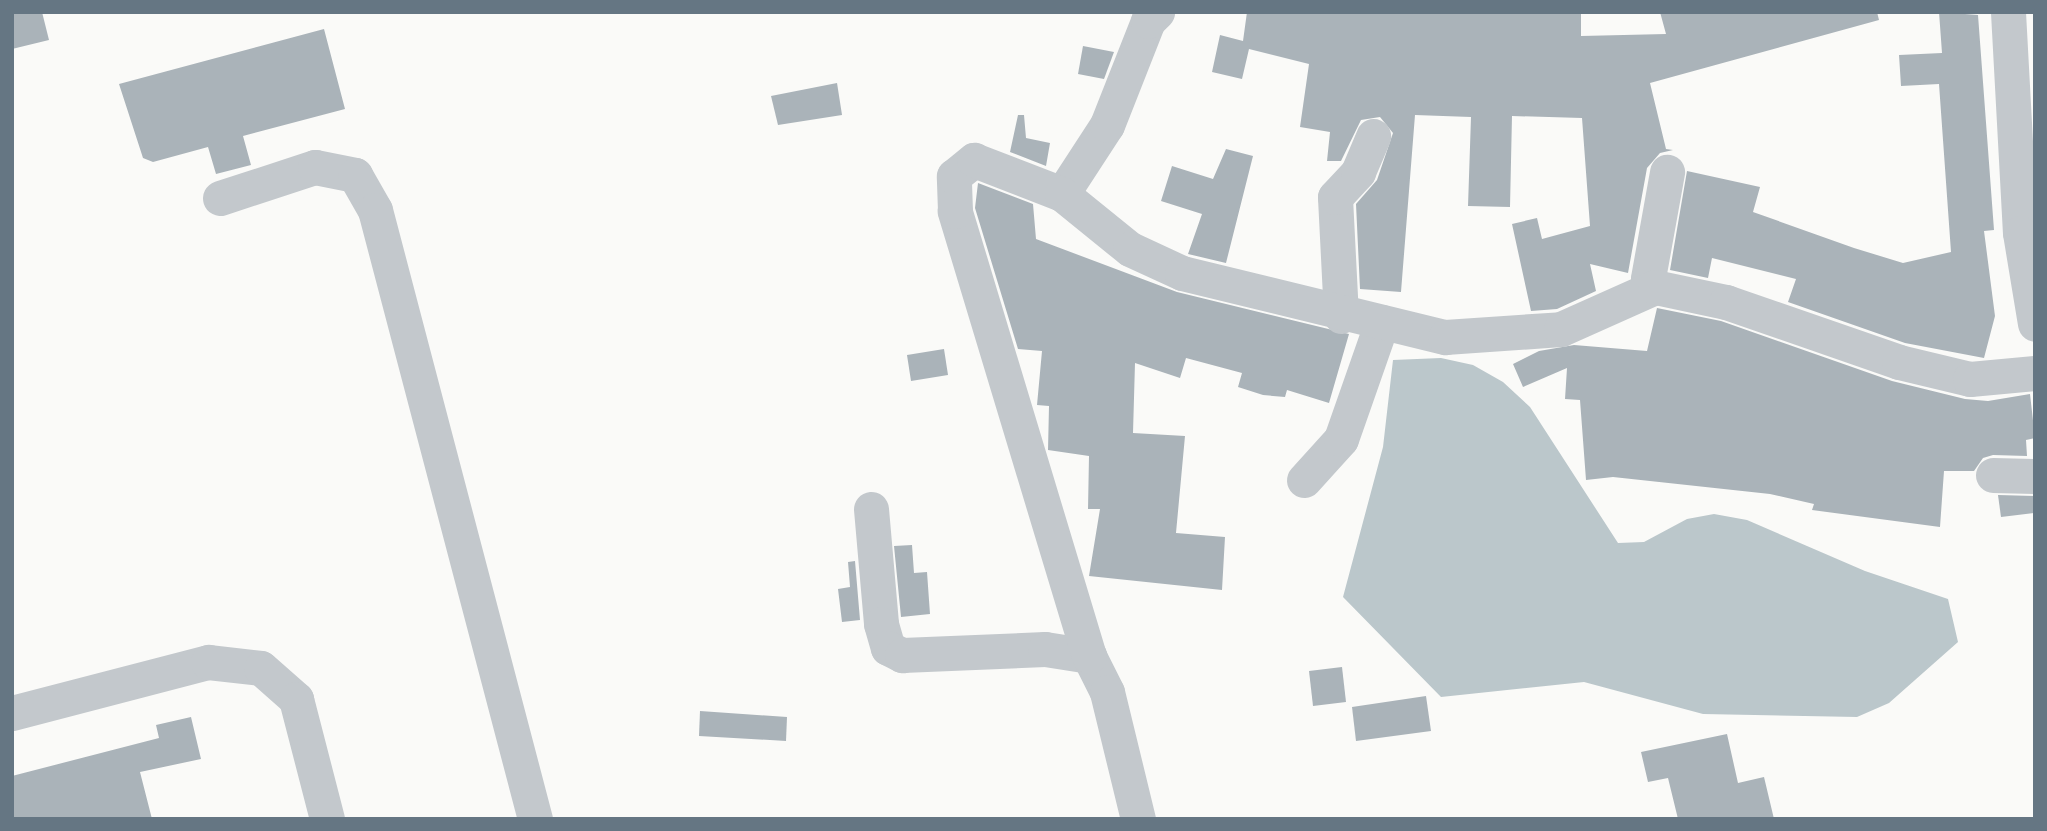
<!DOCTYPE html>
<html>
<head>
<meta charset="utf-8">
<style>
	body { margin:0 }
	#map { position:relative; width:2047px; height:831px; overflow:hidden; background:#fafaf8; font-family:Helvetica,sans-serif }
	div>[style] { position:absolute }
	.water>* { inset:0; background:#bbc7cb }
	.building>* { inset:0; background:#aab3b9 }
	.minor>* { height:35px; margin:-17.5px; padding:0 17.5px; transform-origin:17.5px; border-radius:17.5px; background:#c3c8cc }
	span { translate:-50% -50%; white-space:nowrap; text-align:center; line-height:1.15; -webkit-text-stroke:7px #fff; paint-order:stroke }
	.frame { position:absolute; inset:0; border:14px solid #657683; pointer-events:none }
</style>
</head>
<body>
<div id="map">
	<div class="water">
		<div style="clip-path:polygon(1441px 358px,1473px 365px,1503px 382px,1530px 407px,1618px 543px,1644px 542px,1687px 519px,1714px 514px,1747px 520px,1865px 571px,1948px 599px,1958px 642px,1889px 703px,1857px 717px,1703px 714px,1584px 682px,1441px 697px,1343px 597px,1383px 447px,1393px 360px)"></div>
	</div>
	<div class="building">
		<div style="clip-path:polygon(12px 12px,42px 12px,49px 40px,12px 49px)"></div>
		<div style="clip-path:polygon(1247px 12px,1581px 12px,1581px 36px,1666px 34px,1660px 12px,1877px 12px,1879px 20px,1650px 83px,1666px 149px,1673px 150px,1660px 153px,1647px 168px,1628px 273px,1590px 264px,1596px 291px,1557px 309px,1531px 311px,1512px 224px,1537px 218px,1542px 239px,1590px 226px,1582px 118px,1512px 116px,1510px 207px,1468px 206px,1471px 117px,1415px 115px,1401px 292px,1360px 289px,1356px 204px,1377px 180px,1393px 133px,1380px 117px,1361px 120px,1341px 161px,1327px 161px,1330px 132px,1300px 127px,1309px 64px,1249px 49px,1242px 79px,1212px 72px,1220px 35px,1243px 41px)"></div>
		<div style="clip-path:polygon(1939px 12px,1978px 15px,1994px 230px,1984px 231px,1995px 316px,1984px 358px,1905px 343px,1788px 302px,1796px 279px,1712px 258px,1708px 278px,1670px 270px,1687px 171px,1760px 187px,1753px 212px,1854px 248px,1903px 263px,1951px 252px,1939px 84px,1901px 86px,1899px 55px,1942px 53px)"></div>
		<div style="clip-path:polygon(324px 29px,345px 109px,243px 136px,251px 165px,216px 174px,208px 147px,153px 162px,143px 158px,119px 84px)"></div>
		<div style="clip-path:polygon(1083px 46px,1114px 52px,1104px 79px,1078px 74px)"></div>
		<div style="clip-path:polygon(837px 83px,842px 115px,778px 125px,771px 96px)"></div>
		<div style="clip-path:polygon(1018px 115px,1024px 115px,1026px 138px,1050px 143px,1046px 166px,1010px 152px)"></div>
		<div style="clip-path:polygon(1226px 149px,1253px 156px,1226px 263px,1188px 254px,1202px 214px,1161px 201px,1172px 166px,1213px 179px)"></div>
		<div style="clip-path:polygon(978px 183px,1033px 204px,1036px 239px,1177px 292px,1349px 334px,1329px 403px,1287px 390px,1285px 397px,1263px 395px,1238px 387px,1242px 373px,1186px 358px,1180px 378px,1135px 363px,1133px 433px,1185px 436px,1176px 533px,1225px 537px,1222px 590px,1089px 576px,1100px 509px,1088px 509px,1089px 456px,1048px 450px,1049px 406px,1037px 405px,1042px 351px,1018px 349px,975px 208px)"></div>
		<div style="clip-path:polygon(1657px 308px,1721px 321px,1892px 381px,1965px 399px,1988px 401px,2030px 394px,2035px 438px,2026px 440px,2027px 456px,1993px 455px,1983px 458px,1974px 471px,1944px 471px,1940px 527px,1812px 510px,1814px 504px,1770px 494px,1613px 477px,1586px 480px,1580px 400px,1565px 399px,1567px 368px,1523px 387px,1513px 364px,1539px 351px,1574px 345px,1647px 351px)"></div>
		<div style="clip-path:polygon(944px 349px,948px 375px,911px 381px,907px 355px)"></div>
		<div style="clip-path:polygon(1998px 495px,2035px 496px,2035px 513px,2001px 517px)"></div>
		<div style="clip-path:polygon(912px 545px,914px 573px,927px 572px,930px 614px,901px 617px,894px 546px)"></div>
		<div style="clip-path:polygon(855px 561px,860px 620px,842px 622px,838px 589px,850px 587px,848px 562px)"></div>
		<div style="clip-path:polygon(1342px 667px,1346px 702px,1313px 706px,1309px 671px)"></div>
		<div style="clip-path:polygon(1426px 696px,1431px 731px,1356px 741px,1352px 707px)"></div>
		<div style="clip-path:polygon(700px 711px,787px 717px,786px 741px,699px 736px)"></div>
		<div style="clip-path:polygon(191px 717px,201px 759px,140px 772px,152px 819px,12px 819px,12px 776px,159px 738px,156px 725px)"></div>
		<div style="clip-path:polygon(1727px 734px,1738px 783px,1764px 777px,1774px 819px,1678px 819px,1668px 778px,1648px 782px,1641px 752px)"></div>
	</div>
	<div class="minor">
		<div style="left:2008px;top:12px;width:221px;rotate:86.9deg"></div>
		<div style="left:2020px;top:233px;width:92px;rotate:80.6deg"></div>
		<div style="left:1062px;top:194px;width:82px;rotate:-56.9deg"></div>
		<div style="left:1107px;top:125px;width:112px;rotate:-68.5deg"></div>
		<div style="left:1148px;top:21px;width:13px;rotate:-45deg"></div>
		<div style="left:220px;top:198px;width:100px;rotate:-18.1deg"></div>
		<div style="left:315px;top:167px;width:41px;rotate:11.3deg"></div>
		<div style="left:355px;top:175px;width:40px;rotate:60.3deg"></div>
		<div style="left:375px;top:210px;width:630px;rotate:75.28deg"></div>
		<div style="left:1655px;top:287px;width:11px;rotate:-128deg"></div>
		<div style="left:1648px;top:278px;width:108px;rotate:-79.8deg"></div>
		<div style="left:1341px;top:316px;width:119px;rotate:-92.9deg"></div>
		<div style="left:1335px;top:197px;width:34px;rotate:-47deg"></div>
		<div style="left:1358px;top:172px;width:39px;rotate:-67deg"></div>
		<div style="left:1993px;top:475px;width:42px;rotate:1.4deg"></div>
		<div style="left:1304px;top:480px;width:55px;rotate:-47.9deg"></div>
		<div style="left:1341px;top:439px;width:124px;rotate:-70.7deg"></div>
		<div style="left:871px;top:509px;width:115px;rotate:85deg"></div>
		<div style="left:881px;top:624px;width:25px;rotate:74deg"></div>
		<div style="left:888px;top:648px;width:16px;rotate:27deg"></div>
		<div style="left:902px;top:655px;width:143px;rotate:-2.4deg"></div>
		<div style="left:1045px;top:649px;width:45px;rotate:9deg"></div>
		<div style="left:1089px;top:656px;width:40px;rotate:63.4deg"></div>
		<div style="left:1107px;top:692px;width:131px;rotate:76.3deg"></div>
		<div style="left:1089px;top:656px;width:465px;rotate:-106.8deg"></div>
		<div style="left:955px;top:211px;width:35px;rotate:-92deg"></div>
		<div style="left:954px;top:176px;width:26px;rotate:-39deg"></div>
		<div style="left:974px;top:160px;width:94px;rotate:21.1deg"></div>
		<div style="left:1062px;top:194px;width:87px;rotate:39deg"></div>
		<div style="left:1130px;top:249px;width:57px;rotate:24.8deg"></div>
		<div style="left:1182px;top:273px;width:271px;rotate:13.7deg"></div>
		<div style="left:1445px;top:337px;width:116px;rotate:-3.9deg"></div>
		<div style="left:1561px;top:329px;width:103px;rotate:-24.1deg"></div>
		<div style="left:1655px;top:287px;width:73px;rotate:11.9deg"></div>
		<div style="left:1726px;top:302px;width:183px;rotate:19.1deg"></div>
		<div style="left:1899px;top:362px;width:73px;rotate:13.5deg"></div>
		<div style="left:1970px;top:379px;width:65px;rotate:-5.3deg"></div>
		<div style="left:12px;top:713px;width:203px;rotate:-14.6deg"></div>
		<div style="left:208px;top:662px;width:53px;rotate:6.5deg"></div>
		<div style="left:261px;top:668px;width:47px;rotate:41.5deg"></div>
		<div style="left:296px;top:699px;width:124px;rotate:75.5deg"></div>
	</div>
	<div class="frame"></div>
</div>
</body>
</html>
